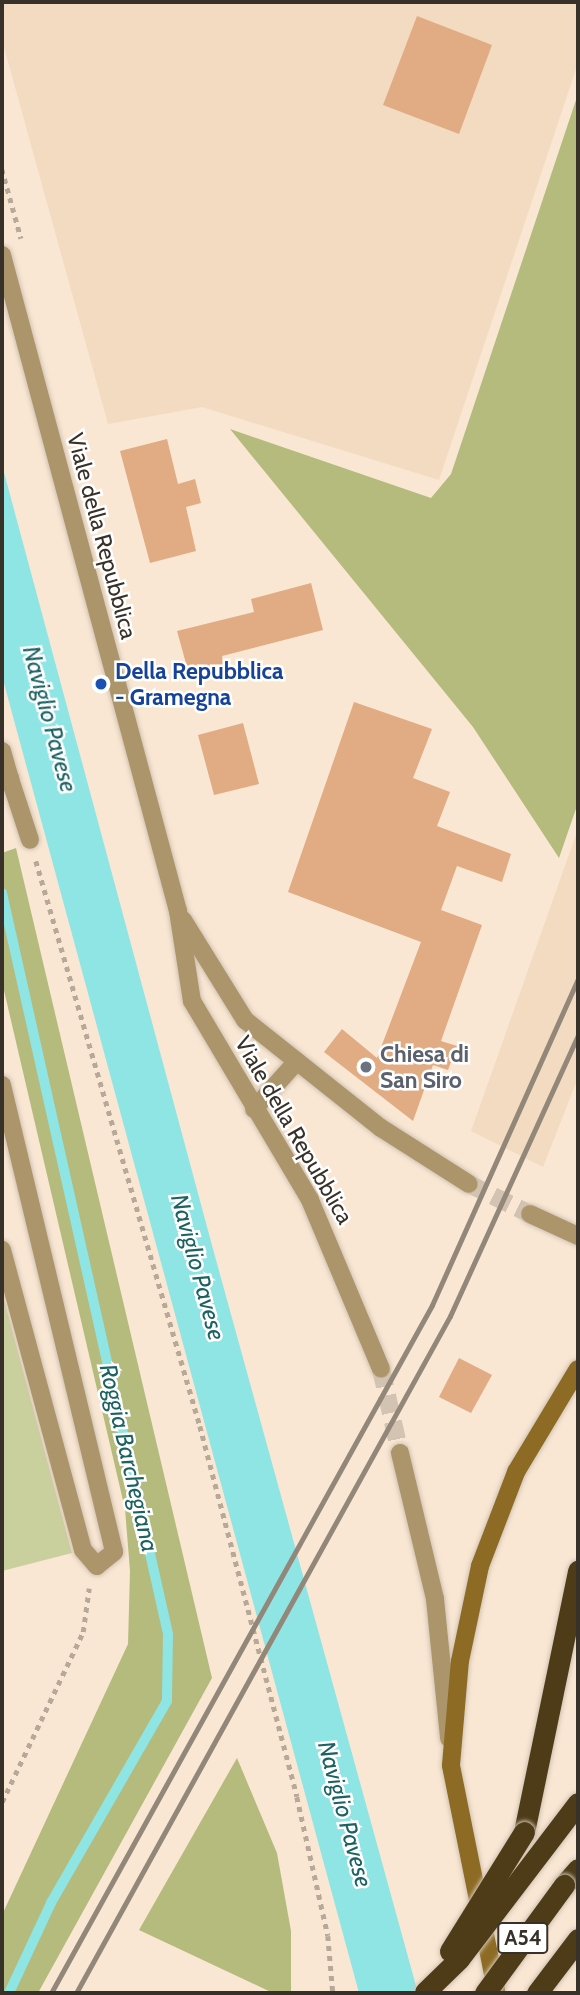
<!DOCTYPE html>
<html>
<head>
<meta charset="utf-8">
<style>
	body { margin:0 }
	#map { position:relative; width:580px; height:1995px; overflow:hidden; background:#f9e7d4; font-family:Cabin,sans-serif }
	div>[style] { position:absolute }
	.built>* { inset:0; background:#f2dbc1 }
	.green>* { inset:0; background:#cad09d }
	.forest>* { inset:0; background:#b4bb7d }
	.water>* { inset:0; background:#8fe4e4 }
	.stream>* { height:10px; margin:-5px; padding:0 5px; transform-origin:5px; border-radius:5px; background:#8fe4e4 }
	.building>* { inset:0; background:#e1ac83 }
	.tertiary-tunnel>* { height:18px; margin-top:-9px; transform-origin:0; background:repeating-linear-gradient(90deg,#d2c3b2 0 18px,transparent 0 27px) }
	.path>* { height:4.5px; margin-top:-2.25px; transform-origin:0; background:repeating-linear-gradient(90deg,#b7a99a 0 5px,transparent 0 10px) }
	.roads { filter:drop-shadow(0 0 2px #d2c3b2) drop-shadow(0 0 2px #d2c3b2) }
	.service>* { height:18px; margin:-9px; padding:0 9px; transform-origin:9px; border-radius:9px; background:#ac956b }
	.minor>* { height:18px; margin:-9px; padding:0 9px; transform-origin:9px; border-radius:9px; background:#ac956b }
	.tertiary>* { height:18px; margin:-9px; padding:0 9px; transform-origin:9px; border-radius:9px; background:#ac956b }
	.secondary>* { height:18px; margin:-9px; padding:0 9px; transform-origin:9px; border-radius:9px; background:#8d6b24 }
	.motorway>* { height:21px; margin:-10.5px; padding:0 10.5px; transform-origin:10.5px; border-radius:10.5px; background:#4e3c18 }
	.rail>* { height:5px; margin:-2.5px; padding:0 2.5px; transform-origin:2.5px; border-radius:2.5px; background:#928779 }
	.bridges { filter:drop-shadow(0 0 2px #d2c3b2) drop-shadow(0 0 2px #d2c3b2) }
	.motorway-bridge>* { height:21px; margin:-10.5px; padding:0 10.5px; transform-origin:10.5px; border-radius:10.5px; background:#4e3c18 }
	.dots>* { width:19px; height:19px; translate:-50% -50%; box-sizing:border-box; border:4px solid #fff; border-radius:50% }
	span { translate:-50% -50%; white-space:nowrap; text-align:center; line-height:1.15; -webkit-text-stroke:5px #fff; paint-order:stroke }
	.shield-label span { padding:2px 5px; background:#fff; border:2px solid; border-radius:5px; -webkit-text-stroke-width:0 }
	.shield-label { font-size:21px; color:#373129; font-weight:700 }
	.street-label { font-size:23px; color:#373129 }
	.transit-label { font-size:23px; color:#164399; font-weight:700 }
	.left { translate:0 -50%; text-align:left }
	.worship-label { font-size:23px; color:#5b616d; font-weight:700 }
	.water-label { font-size:24px; color:#1c6263; font-style:italic }
	.frame { position:absolute; inset:0; border:4px solid #373129; pointer-events:none }
</style>
</head>
<body>
<div id="map">
	<div class="built">
		<div style="clip-path:polygon(2px 2px,578px 2px,578px 63px,439px 480px,202px 407px,108px 424px,2px 40px)"></div>
		<div style="clip-path:polygon(578px 829px,578px 1078px,543px 1167px,471px 1131px)"></div>
	</div>
	<div class="green">
		<div style="clip-path:polygon(2px 1292px,72px 1553px,2px 1571px)"></div>
	</div>
	<div class="forest">
		<div style="clip-path:polygon(578px 94px,578px 803px,559px 858px,473px 727px,230px 429px,431px 498px,451px 474px)"></div>
		<div style="clip-path:polygon(16px 848px,212px 1678px,38px 1993px,2px 1993px,2px 1915px,128px 1644px,130px 1571px,125px 1509px,2px 982px,2px 853px)"></div>
		<div style="clip-path:polygon(237px 1758px,277px 1853px,291px 1931px,291px 1993px,273px 1993px,139px 1930px)"></div>
	</div>
	<div class="water">
		<div style="clip-path:polygon(2px 465px,213px 1249px,418px 1993px,359px 1993px,2px 676px)"></div>
	</div>
	<div class="stream">
		<div style="left:2px;top:893px;width:759px;rotate:77.37deg"></div>
		<div style="left:168px;top:1634px;width:67px;rotate:90.9deg"></div>
		<div style="left:167px;top:1701px;width:233px;rotate:119.9deg"></div>
		<div style="left:51px;top:1903px;width:99px;rotate:115deg"></div>
	</div>
	<div class="building">
		<div style="clip-path:polygon(417px 16px,492px 45px,459px 134px,383px 105px)"></div>
		<div style="clip-path:polygon(167px 439px,178px 484px,195px 479px,201px 503px,186px 507px,196px 551px,150px 563px,120px 451px)"></div>
		<div style="clip-path:polygon(311px 583px,323px 630px,222px 656px,225px 669px,190px 678px,177px 631px,254px 612px,251px 599px)"></div>
		<div style="clip-path:polygon(354px 702px,432px 729px,413px 778px,450px 792px,437px 826px,511px 854px,502px 882px,457px 866px,441px 910px,482px 925px,441px 1041px,457px 1046px,448px 1070px,433px 1065px,413px 1121px,324px 1052px,342px 1029px,377px 1058px,421px 942px,288px 892px)"></div>
		<div style="clip-path:polygon(243px 723px,259px 784px,214px 795px,198px 735px)"></div>
		<div style="clip-path:polygon(459px 1358px,492px 1375px,471px 1413px,439px 1397px)"></div>
	</div>
	<div class="tertiary-tunnel">
		<div style="left:469px;top:1184px;width:68px;rotate:26.2deg"></div>
		<div style="left:381px;top:1369px;width:86px;rotate:77.3deg"></div>
	</div>
	<div class="path">
		<div style="left:2px;top:169px;width:72px;rotate:74.6deg"></div>
		<div style="left:36px;top:861px;width:588px;rotate:73.81deg"></div>
		<div style="left:200px;top:1426px;width:383px;rotate:75.3deg"></div>
		<div style="left:297px;top:1797px;width:142px;rotate:77.4deg"></div>
		<div style="left:328px;top:1936px;width:57px;rotate:85deg"></div>
		<div style="left:2px;top:1802px;width:188px;rotate:-64.5deg"></div>
		<div style="left:83px;top:1632px;width:44px;rotate:-82.2deg"></div>
	</div>
	<div class="roads">
		<div class="service">
			<div style="left:2px;top:782px;width:9px;rotate:-21deg"></div>
			<div style="left:10px;top:779px;width:64px;rotate:71.8deg"></div>
			<div style="left:2px;top:1085px;width:480px;rotate:76.5deg"></div>
			<div style="left:114px;top:1552px;width:22px;rotate:141deg"></div>
			<div style="left:97px;top:1566px;width:21px;rotate:-131deg"></div>
			<div style="left:83px;top:1550px;width:311px;rotate:-105.1deg"></div>
			<div style="left:254px;top:1109px;width:64px;rotate:-48.1deg"></div>
		</div>
		<div class="minor">
			<div style="left:2px;top:751px;width:29px;rotate:74deg"></div>
		</div>
		<div class="tertiary">
			<div style="left:2px;top:255px;width:679px;rotate:74.98deg"></div>
			<div style="left:178px;top:911px;width:91px;rotate:81.2deg"></div>
			<div style="left:192px;top:1001px;width:231px;rotate:59.3deg"></div>
			<div style="left:310px;top:1200px;width:183px;rotate:67.2deg"></div>
			<div style="left:183px;top:920px;width:118px;rotate:58.2deg"></div>
			<div style="left:245px;top:1020px;width:174px;rotate:38.5deg"></div>
			<div style="left:381px;top:1128px;width:104px;rotate:32.5deg"></div>
			<div style="left:530px;top:1214px;width:53px;rotate:24.6deg"></div>
			<div style="left:400px;top:1453px;width:150px;rotate:76.5deg"></div>
			<div style="left:435px;top:1599px;width:140px;rotate:84.2deg"></div>
		</div>
		<div class="secondary">
			<div style="left:496px;top:1989px;width:228px;rotate:-101.4deg"></div>
			<div style="left:451px;top:1765px;width:104px;rotate:-85.1deg"></div>
			<div style="left:460px;top:1661px;width:97px;rotate:-78.1deg"></div>
			<div style="left:480px;top:1566px;width:101px;rotate:-69deg"></div>
			<div style="left:516px;top:1472px;width:120px;rotate:-59deg"></div>
		</div>
		<div class="motorway">
			<div style="left:524px;top:1832px;width:267px;rotate:-78.3deg"></div>
			<div style="left:564px;top:1885px;width:21px;rotate:-49deg"></div>
			<div style="left:537px;top:1993px;width:68px;rotate:-52.8deg"></div>
		</div>
	</div>
	<div class="rail">
		<div style="left:51px;top:1993px;width:786px;rotate:-61.02deg"></div>
		<div style="left:432px;top:1305px;width:358px;rotate:-65.9deg"></div>
		<div style="left:76px;top:1993px;width:773px;rotate:-61.08deg"></div>
		<div style="left:450px;top:1316px;width:309px;rotate:-65.5deg"></div>
	</div>
	<div class="bridges">
		<div class="motorway-bridge">
			<div style="left:450px;top:1951px;width:140px;rotate:-58.1deg"></div>
			<div style="left:425px;top:1992px;width:47px;rotate:-44.1deg"></div>
			<div style="left:459px;top:1959px;width:196px;rotate:-52.7deg"></div>
			<div style="left:485px;top:1993px;width:134px;rotate:-53.8deg"></div>
		</div>
	</div>
	<div class="dots">
		<div style="left:101px;top:684px;background:#1a4fb4"></div>
		<div style="left:366px;top:1067px;background:#6b7280"></div>
	</div>
	<div class="shield-label">
		<span style="left:523px;top:1938px">A54</span>
	</div>
	<div class="street-label">
		<span style="left:102px;top:536px;rotate:75deg">Viale della Repubblica</span>
		<span style="left:294px;top:1130px;rotate:60deg">Viale della Repubblica</span>
	</div>
	<div class="transit-label">
		<span class="left" style="left:115px;top:684px">Della Repubblica<br>- Gramegna</span>
	</div>
	<div class="worship-label">
		<span class="left" style="left:380px;top:1067px">Chiesa di<br>San Siro</span>
	</div>
	<div class="water-label">
		<span style="left:50px;top:719px;rotate:75deg">Naviglio Pavese</span>
		<span style="left:198px;top:1267px;rotate:75deg">Naviglio Pavese</span>
		<span style="left:129px;top:1458px;rotate:77deg">Roggia Barchegiana</span>
		<span style="left:345px;top:1814px;rotate:75deg">Naviglio Pavese</span>
	</div>
	<div class="frame"></div>
</div>
</body>
</html>
